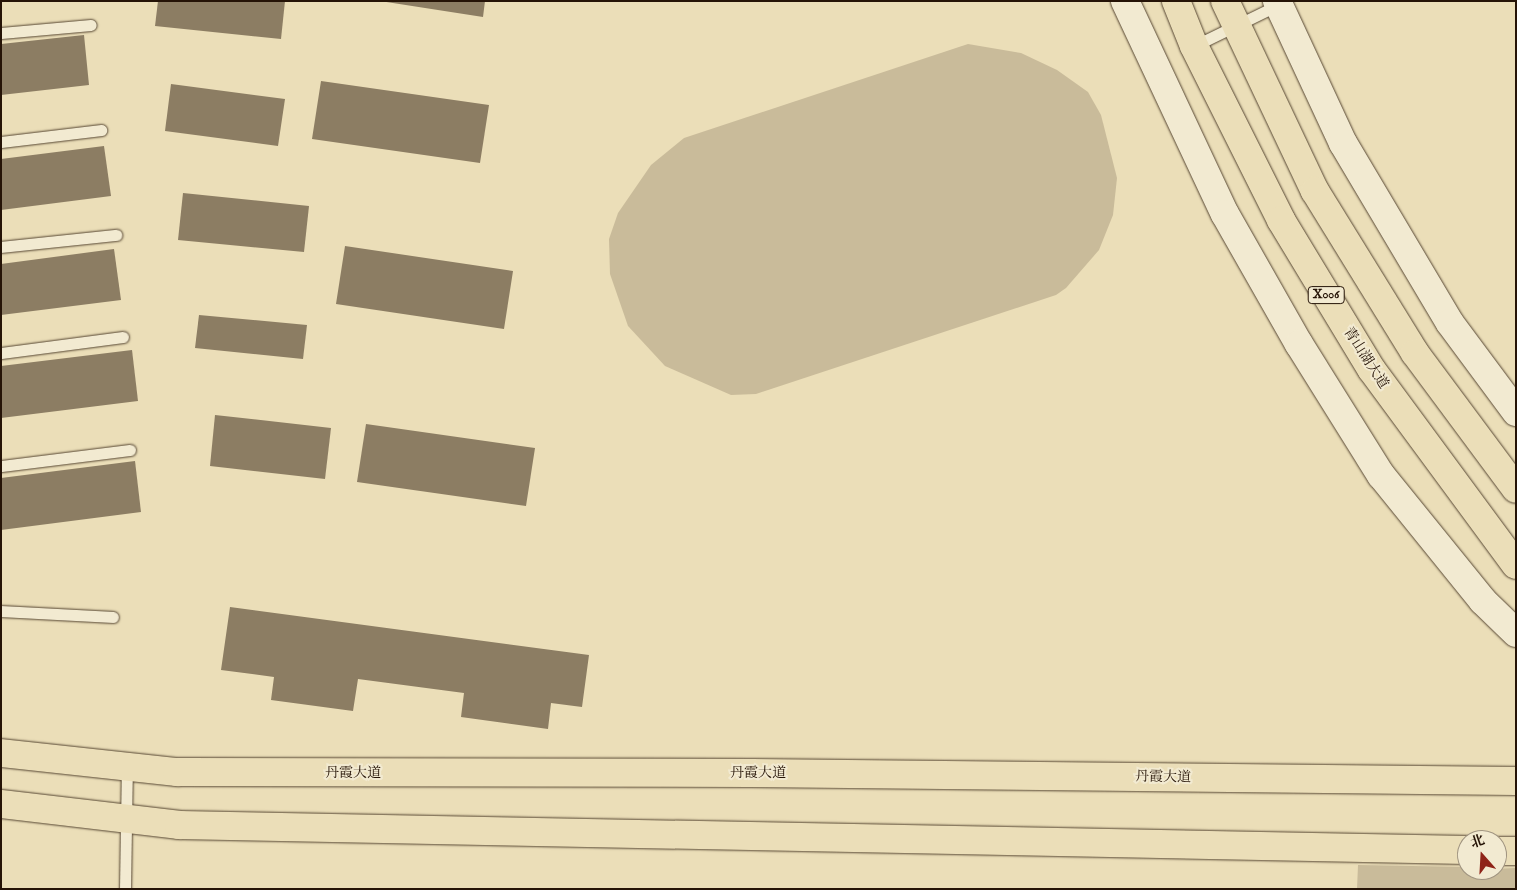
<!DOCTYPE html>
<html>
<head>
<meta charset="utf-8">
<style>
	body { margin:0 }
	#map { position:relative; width:1517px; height:890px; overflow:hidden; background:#ebdeb8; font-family:"IM FELL English","Noto Serif SC",serif }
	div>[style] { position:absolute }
	.green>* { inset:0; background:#c9bb9a }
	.building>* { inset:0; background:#8c7d63 }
	.roads { filter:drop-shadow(0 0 1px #564632) drop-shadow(0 0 1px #564632) }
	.service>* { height:11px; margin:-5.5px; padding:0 5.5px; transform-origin:5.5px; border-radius:5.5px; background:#f2ead1 }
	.secondary>* { height:28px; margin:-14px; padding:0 14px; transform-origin:14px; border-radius:14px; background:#f2ead1 }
	.primary>* { height:28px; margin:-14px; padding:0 14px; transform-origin:14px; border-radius:14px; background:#ebdeb8 }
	span { translate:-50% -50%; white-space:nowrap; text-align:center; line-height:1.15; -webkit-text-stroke:4px #f2ead1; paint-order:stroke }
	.shield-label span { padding:1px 4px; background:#f2ead1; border:1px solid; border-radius:4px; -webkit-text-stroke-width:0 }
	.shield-label { font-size:12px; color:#251306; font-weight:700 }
	.street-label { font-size:14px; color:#251306 }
	.frame { position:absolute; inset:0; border:2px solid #251306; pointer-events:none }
	.north { position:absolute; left:1457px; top:830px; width:50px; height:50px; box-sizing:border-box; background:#f2ead1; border:1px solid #a09480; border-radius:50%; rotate:341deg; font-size:14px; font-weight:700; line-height:20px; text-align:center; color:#251306 }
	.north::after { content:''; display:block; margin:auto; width:18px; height:22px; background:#8f2418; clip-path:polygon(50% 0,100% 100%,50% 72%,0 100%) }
</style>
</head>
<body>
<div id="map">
	<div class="green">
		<div style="clip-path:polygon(968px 44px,1021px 53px,1057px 70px,1088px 92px,1101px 115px,1117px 178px,1113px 215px,1099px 250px,1066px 288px,1056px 295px,756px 394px,731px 395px,665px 366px,628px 326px,610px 274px,609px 239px,618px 213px,651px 165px,684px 138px)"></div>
		<div style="clip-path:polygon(1358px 865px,1467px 867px,1467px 870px,1516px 868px,1516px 889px,1357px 889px)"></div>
	</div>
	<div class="building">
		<div style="clip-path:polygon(158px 1px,285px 1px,281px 39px,155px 26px)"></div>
		<div style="clip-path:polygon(380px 1px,485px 1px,483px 17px)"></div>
		<div style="clip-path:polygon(84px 35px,89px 85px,1px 95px,1px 44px)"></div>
		<div style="clip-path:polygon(321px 81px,489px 105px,480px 163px,312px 139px)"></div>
		<div style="clip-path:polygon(171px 84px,285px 99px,278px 146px,165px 131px)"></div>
		<div style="clip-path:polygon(104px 146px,111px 196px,1px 210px,1px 159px)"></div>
		<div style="clip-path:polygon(183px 193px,309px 206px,304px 252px,178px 240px)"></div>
		<div style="clip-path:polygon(345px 246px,513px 271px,504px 329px,336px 304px)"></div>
		<div style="clip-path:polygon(114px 249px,121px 300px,1px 315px,1px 264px)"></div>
		<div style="clip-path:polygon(199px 315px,307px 325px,303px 359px,195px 348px)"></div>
		<div style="clip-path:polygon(132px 350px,138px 401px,1px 418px,1px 366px)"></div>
		<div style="clip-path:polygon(215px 415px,331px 428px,325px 479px,210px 466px)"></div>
		<div style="clip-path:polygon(366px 424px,535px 448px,526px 506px,357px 482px)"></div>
		<div style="clip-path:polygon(135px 461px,141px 512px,1px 530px,1px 478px)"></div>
		<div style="clip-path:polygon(230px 607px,589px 655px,582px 707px,551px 703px,548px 729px,461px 717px,464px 693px,358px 679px,353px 711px,271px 700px,274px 677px,221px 670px)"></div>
	</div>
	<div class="roads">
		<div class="service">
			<div style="left:1px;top:33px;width:90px;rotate:-5.1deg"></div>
			<div style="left:1194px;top:46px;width:96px;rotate:-26deg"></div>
			<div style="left:1px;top:142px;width:101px;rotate:-6.8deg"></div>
			<div style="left:1px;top:247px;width:116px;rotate:-6deg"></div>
			<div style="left:1px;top:353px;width:123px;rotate:-7.5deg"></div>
			<div style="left:1px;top:466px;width:130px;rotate:-7.1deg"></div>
			<div style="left:1px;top:611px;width:112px;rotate:3.1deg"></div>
			<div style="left:125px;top:889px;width:122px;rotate:-89.1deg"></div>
		</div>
		<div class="secondary">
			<div style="left:1125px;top:1px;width:235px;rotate:64.9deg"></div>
			<div style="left:1225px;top:214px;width:150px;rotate:60.4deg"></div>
			<div style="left:1299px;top:344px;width:155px;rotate:58deg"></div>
			<div style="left:1381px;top:475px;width:162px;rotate:51deg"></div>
			<div style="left:1483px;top:601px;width:46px;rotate:44.1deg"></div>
			<div style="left:1277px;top:1px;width:157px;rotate:65.1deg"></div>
			<div style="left:1343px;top:143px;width:209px;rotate:59.3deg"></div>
			<div style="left:1450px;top:323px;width:111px;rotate:53.4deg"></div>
		</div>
		<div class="primary">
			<div style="left:1176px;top:1px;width:48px;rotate:68.2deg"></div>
			<div style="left:1194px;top:46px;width:195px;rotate:63.4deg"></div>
			<div style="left:1281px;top:220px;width:175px;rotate:58.8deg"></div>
			<div style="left:1372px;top:370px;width:242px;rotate:53.6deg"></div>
			<div style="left:1225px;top:1px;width:210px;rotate:64.7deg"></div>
			<div style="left:1315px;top:191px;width:190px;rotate:58.3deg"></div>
			<div style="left:1415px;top:353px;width:169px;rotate:53.4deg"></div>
			<div style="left:1px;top:753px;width:177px;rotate:6.2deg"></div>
			<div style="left:177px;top:772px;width:575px;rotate:0.1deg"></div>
			<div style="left:752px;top:773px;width:764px;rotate:0.6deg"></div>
			<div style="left:1px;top:804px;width:179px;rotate:6.7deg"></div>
			<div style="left:179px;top:825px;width:1288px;rotate:1.11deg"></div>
			<div style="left:1497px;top:851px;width:19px"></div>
		</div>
	</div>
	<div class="shield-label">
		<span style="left:1326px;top:295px">X006</span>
	</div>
	<div class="street-label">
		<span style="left:1366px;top:358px;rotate:57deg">青山湖大道</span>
		<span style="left:353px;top:773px">丹霞大道</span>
		<span style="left:758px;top:773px">丹霞大道</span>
		<span style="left:1163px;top:777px;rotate:1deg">丹霞大道</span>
	</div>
	<div class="frame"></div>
	<div class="north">北</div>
</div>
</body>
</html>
